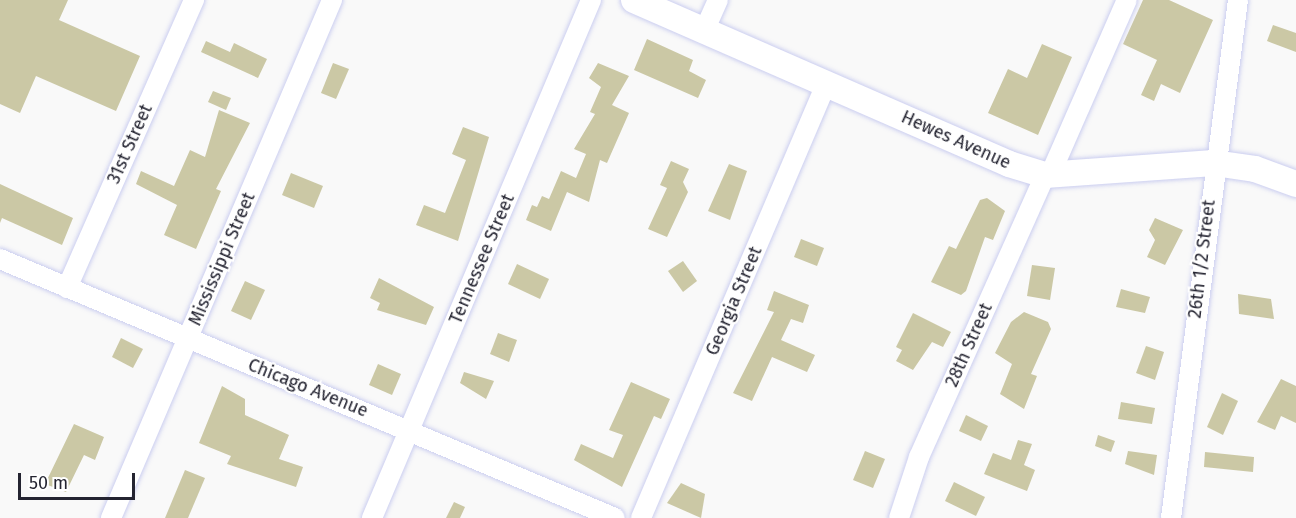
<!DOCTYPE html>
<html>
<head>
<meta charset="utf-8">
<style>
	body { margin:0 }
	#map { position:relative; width:1296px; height:518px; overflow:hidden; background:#f9f9f9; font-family:"Fira Sans",sans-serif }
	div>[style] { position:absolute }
	.building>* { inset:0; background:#cbc8a5 }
	.roads { filter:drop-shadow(0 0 2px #cbcef0) drop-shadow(0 0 2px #cbcef0) }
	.minor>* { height:20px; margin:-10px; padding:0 10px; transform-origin:10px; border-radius:10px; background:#fff }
	.major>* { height:26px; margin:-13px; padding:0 13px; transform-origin:13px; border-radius:13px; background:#fff }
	span { translate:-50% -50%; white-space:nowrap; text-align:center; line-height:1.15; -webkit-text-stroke:4.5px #fff; paint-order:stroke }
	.street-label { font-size:18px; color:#242431 }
	.scale { position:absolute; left:18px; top:473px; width:117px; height:27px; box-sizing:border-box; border:3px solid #242431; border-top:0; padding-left:8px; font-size:18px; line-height:21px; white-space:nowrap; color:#242431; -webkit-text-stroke:4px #fff; paint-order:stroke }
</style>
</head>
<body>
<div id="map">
	<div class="building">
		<div style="clip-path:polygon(0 0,68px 0,59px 20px,140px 56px,116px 111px,36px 76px,20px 113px,0 104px)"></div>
		<div style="clip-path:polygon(1143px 0,1169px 0,1213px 20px,1180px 93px,1161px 84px,1154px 101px,1141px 95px,1157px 60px,1123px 44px)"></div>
		<div style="clip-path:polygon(1273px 25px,1296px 33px,1296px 52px,1267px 41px)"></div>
		<div style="clip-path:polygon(647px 39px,693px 60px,689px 71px,706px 80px,698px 98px,634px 70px)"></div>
		<div style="clip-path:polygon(206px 41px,230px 52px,234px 43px,267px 59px,258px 78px,201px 52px)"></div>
		<div style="clip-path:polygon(1042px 44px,1072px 57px,1038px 135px,988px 113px,1008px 69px,1027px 78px)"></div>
		<div style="clip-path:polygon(333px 63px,349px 69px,336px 99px,321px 93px)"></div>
		<div style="clip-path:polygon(598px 63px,629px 76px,612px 105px,629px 113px,607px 163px,600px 160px,589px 202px,567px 192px,551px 231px,526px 220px,532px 205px,537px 207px,542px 196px,549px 199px,561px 171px,576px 178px,586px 154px,574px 149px,595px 114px,590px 112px,601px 87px,589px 78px)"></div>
		<div style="clip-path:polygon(213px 91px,231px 98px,226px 110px,208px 102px)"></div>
		<div style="clip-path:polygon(219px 110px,250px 123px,216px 189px,221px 191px,196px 249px,164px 235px,177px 205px,136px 184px,141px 171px,174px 186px,190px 150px,205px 157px)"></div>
		<div style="clip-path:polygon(463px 127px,489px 137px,458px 241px,416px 225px,424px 205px,445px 213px,466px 160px,452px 154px)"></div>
		<div style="clip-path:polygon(671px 161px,689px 169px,683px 182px,688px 192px,667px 237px,648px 229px,667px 188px,660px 185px)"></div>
		<div style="clip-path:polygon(729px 164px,747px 171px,730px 220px,708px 211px)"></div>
		<div style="clip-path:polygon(291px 173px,323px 186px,314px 208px,282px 195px)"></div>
		<div style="clip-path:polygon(0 184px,73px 218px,62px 245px,2px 218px,0 223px)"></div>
		<div style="clip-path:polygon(987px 198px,1005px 211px,993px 240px,985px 237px,966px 291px,961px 295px,931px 282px,949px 246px,956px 249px,980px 200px)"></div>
		<div style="clip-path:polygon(1155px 218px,1183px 230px,1165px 265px,1147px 257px,1155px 240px,1149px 230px)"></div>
		<div style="clip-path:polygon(801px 239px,824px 248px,817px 266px,794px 257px)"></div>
		<div style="clip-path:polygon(683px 261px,697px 281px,683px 292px,668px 271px)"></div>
		<div style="clip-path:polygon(517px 264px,549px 279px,540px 299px,508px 284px)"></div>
		<div style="clip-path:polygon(1032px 265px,1055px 268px,1050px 300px,1027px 296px)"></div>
		<div style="clip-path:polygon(379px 278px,434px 307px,426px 325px,377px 310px,380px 303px,370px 298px)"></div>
		<div style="clip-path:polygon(245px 281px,265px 290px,251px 320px,231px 311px)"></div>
		<div style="clip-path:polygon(1121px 289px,1150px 297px,1145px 313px,1116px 307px)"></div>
		<div style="clip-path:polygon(774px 291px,809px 305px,803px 323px,791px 319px,781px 340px,815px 355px,807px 372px,772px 357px,752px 401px,733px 393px,774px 312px,767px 310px)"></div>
		<div style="clip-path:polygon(1238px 294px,1271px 299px,1274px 319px,1239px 314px)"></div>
		<div style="clip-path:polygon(1024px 312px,1048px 322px,1051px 329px,1031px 374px,1037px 376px,1024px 409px,1000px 394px,1012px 364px,995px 353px,1011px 322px)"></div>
		<div style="clip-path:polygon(913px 313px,951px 332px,943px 347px,932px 342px,913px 370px,896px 361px,902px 350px,896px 347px)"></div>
		<div style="clip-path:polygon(498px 333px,517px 340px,509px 362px,490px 354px)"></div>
		<div style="clip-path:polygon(121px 338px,143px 349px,133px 368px,112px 357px)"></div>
		<div style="clip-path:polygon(1146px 346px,1164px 352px,1155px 380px,1136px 373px)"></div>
		<div style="clip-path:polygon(378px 364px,401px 374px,392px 395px,369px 385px)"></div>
		<div style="clip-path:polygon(464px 372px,494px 381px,486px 399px,460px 383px)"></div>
		<div style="clip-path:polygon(1281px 379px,1296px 386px,1296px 423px,1281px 416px,1275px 430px,1257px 422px)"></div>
		<div style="clip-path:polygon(631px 382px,670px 399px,661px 419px,654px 416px,622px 487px,574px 460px,581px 444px,613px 458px,623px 435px,609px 430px)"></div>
		<div style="clip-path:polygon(222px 386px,245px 399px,245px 415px,289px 435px,279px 459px,303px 467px,296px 487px,227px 464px,231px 456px,199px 443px)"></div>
		<div style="clip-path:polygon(1222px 393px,1238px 401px,1223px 435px,1207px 427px)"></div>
		<div style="clip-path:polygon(1121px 402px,1155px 408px,1152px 424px,1118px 419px)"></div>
		<div style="clip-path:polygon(966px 415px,988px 426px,981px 441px,959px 431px)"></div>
		<div style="clip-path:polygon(74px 424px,104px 437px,95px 460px,84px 455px,66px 492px,45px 484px)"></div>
		<div style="clip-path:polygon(1098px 435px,1115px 441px,1111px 452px,1095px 446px)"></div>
		<div style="clip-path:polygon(1018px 440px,1032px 444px,1024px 465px,1035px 470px,1027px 491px,984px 474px,993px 453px,1011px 460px)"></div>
		<div style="clip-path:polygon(865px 451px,885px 459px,873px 488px,853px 480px)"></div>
		<div style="clip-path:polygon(1128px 451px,1157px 455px,1154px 475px,1125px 464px)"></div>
		<div style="clip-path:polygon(1205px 452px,1254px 457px,1253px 472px,1204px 467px)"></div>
		<div style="clip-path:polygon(185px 470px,205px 478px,188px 518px,165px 518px)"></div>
		<div style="clip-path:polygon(954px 482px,985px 497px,976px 516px,945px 501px)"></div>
		<div style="clip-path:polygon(681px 483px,705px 494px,701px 518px,667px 503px)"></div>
		<div style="clip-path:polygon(454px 502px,465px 507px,460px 518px,446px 518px)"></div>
	</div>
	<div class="roads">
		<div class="minor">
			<div style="left:705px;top:29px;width:32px;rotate:-66deg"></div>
			<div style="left:1050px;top:175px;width:191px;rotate:-66.3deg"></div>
			<div style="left:0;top:259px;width:667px;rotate:22.84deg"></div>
			<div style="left:67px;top:288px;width:315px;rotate:-66.2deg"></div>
			<div style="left:111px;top:518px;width:563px;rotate:-66.89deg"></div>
			<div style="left:372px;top:518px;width:562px;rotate:-67.08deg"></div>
			<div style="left:641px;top:518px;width:472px;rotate:-66.9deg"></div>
			<div style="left:899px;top:518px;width:64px;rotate:-71.8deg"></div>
			<div style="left:919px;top:457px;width:309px;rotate:-65.9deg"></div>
			<div style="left:1171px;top:518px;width:522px;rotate:-82.63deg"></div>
		</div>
		<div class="major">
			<div style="left:634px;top:0;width:409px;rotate:23.6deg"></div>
			<div style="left:1009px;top:164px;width:38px;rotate:17deg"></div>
			<div style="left:1045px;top:175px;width:169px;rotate:-4.1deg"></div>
			<div style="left:1214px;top:163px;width:41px;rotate:8.3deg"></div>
			<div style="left:1255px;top:169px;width:44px;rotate:20.1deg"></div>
		</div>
	</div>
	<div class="street-label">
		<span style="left:956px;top:140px;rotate:24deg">Hewes Avenue</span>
		<span style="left:130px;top:144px;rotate:-66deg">31st Street</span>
		<span style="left:222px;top:259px;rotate:-67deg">Mississippi Street</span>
		<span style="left:482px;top:259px;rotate:-67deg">Tennessee Street</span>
		<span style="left:1202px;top:259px;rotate:-83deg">26th 1/2 Street</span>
		<span style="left:734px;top:301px;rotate:-67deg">Georgia Street</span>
		<span style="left:969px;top:345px;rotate:-66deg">28th Street</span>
		<span style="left:308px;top:388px;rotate:22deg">Chicago Avenue</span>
	</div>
	<div class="scale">50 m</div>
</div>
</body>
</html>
